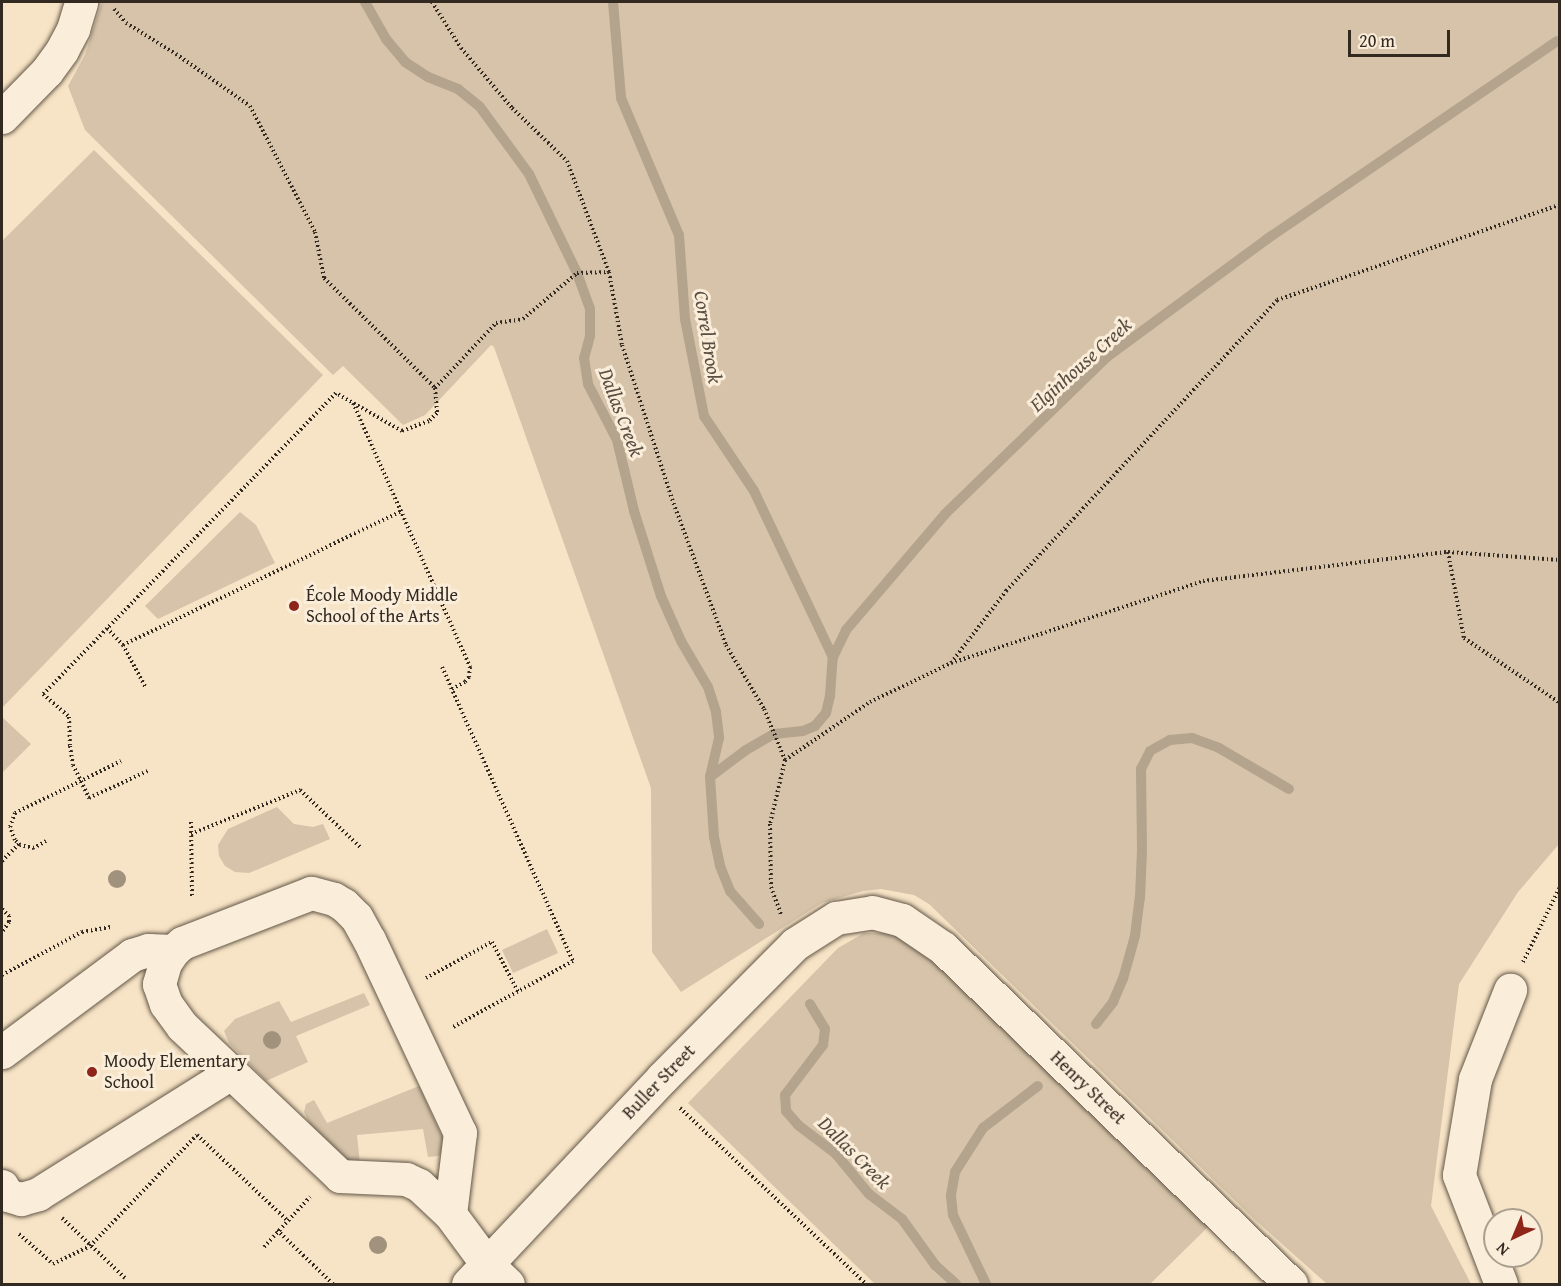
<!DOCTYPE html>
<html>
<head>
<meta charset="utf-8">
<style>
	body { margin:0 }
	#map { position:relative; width:1561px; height:1286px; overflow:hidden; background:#f7e3c5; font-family:"Gentium Book Plus",serif }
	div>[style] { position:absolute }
	.green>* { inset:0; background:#d6c3a9 }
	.stream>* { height:10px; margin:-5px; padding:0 5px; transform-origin:5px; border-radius:5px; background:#b4a48d }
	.path>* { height:4px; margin-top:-2px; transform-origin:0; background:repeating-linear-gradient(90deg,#322920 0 1.5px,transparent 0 4.5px) }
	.roads { filter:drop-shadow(0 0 2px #635849) drop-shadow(0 0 2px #635849) }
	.minor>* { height:33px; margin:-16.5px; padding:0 16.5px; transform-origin:16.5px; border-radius:16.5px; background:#faedd9 }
	.trees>* { width:18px; height:18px; margin:-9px; border-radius:50%; background:#a1927d }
	.dots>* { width:16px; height:16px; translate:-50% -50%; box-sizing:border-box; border:3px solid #faedd9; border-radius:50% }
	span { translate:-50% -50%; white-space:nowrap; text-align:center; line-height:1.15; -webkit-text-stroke:6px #faedd9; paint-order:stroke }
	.poi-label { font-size:18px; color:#322920 }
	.left { translate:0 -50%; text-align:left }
	.street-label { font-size:18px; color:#322920 }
	.water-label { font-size:20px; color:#594e41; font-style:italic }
	.frame { position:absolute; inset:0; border:3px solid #322920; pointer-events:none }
	.north { position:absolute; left:1483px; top:1208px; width:60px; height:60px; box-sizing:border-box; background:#faedd9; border:2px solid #aa9f8f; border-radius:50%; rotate:224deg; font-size:16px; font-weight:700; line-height:24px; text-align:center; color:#322920 }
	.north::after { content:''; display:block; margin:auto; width:21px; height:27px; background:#8f2418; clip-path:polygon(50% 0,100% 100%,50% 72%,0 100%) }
	.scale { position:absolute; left:1348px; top:30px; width:102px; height:27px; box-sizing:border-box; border:3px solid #322920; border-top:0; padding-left:8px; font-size:18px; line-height:21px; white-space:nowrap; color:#322920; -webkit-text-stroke:4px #faedd9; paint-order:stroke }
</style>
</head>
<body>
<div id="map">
	<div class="green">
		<div style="clip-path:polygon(102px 2px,1559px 2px,1559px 844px,1518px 892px,1459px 984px,1431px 1206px,1471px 1284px,1327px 1284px,1255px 1220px,929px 904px,914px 895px,881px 889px,863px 891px,822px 903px,681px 992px,652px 952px,651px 788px,494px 347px,491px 345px,425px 415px,403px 425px,343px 366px,333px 375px,85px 130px,68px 86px,85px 55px)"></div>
		<div style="clip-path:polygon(94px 150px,323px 375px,2px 708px,2px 241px)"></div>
		<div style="clip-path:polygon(240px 512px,256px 525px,275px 563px,158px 619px,145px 606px)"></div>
		<div style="clip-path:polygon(2px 717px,31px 744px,2px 773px)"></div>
		<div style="clip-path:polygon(277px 807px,294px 824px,313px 827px,323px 824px,330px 839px,249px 873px,235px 872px,225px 866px,219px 856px,218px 845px,228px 829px)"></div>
		<div style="clip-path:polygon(547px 929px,558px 953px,513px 973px,502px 950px)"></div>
		<div style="clip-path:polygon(864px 933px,891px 933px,915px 942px,1211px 1224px,1150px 1284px,875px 1284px,688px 1103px,838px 948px)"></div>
		<div style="clip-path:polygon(364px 993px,370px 1005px,296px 1036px,308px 1062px,266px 1081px,229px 1043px,224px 1031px,235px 1019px,279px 1001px,291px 1022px)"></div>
		<div style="clip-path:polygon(419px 1086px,446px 1145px,439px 1156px,428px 1157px,423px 1129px,357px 1135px,360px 1164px,352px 1165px,309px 1123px,304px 1112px,306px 1104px,314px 1100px,327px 1123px)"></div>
	</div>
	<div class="stream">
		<div style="left:365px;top:2px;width:43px;rotate:60.4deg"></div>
		<div style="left:386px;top:39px;width:30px;rotate:50deg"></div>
		<div style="left:405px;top:62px;width:27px;rotate:33deg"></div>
		<div style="left:428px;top:77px;width:32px;rotate:22deg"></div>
		<div style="left:458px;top:89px;width:28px;rotate:39deg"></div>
		<div style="left:480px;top:107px;width:83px;rotate:53.8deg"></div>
		<div style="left:529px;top:174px;width:110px;rotate:64.1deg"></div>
		<div style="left:577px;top:273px;width:38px;rotate:70deg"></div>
		<div style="left:590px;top:309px;width:27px;rotate:90deg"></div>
		<div style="left:590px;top:336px;width:23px;rotate:105deg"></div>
		<div style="left:584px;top:358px;width:26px;rotate:81deg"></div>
		<div style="left:588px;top:384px;width:63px;rotate:62.6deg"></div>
		<div style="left:617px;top:440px;width:73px;rotate:76.5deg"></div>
		<div style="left:634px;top:511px;width:89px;rotate:72.4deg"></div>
		<div style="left:661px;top:596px;width:49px;rotate:66deg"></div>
		<div style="left:681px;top:641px;width:53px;rotate:59.6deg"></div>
		<div style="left:708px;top:687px;width:26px;rotate:72deg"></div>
		<div style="left:716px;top:712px;width:26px;rotate:83deg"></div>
		<div style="left:719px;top:738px;width:40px;rotate:103deg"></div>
		<div style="left:710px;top:777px;width:60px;rotate:86.2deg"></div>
		<div style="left:714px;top:837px;width:30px;rotate:78deg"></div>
		<div style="left:720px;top:866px;width:27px;rotate:68deg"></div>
		<div style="left:730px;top:891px;width:44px;rotate:48.7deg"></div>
		<div style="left:613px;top:2px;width:96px;rotate:85.2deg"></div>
		<div style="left:621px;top:98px;width:149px;rotate:67.1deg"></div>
		<div style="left:679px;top:235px;width:84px;rotate:85.9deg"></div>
		<div style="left:685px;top:319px;width:99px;rotate:78.9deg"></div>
		<div style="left:704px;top:416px;width:90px;rotate:56.3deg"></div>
		<div style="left:754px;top:491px;width:184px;rotate:64.6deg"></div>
		<div style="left:710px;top:777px;width:45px;rotate:-36.9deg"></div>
		<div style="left:746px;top:750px;width:32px;rotate:-30deg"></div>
		<div style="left:774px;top:734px;width:29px;rotate:-6deg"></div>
		<div style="left:803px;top:731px;width:13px;rotate:-23deg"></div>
		<div style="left:815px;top:726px;width:17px;rotate:-50deg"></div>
		<div style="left:826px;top:713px;width:17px;rotate:-77deg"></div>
		<div style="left:830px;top:696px;width:39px;rotate:-86deg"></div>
		<div style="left:833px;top:657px;width:30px;rotate:-64deg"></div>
		<div style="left:846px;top:630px;width:153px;rotate:-49.5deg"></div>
		<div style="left:945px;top:514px;width:226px;rotate:-44.1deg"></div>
		<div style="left:1107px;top:357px;width:199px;rotate:-36.4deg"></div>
		<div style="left:1267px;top:239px;width:351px;rotate:-34.3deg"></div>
		<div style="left:810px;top:1004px;width:29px;rotate:59deg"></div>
		<div style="left:825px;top:1029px;width:16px;rotate:97deg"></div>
		<div style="left:823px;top:1045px;width:63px;rotate:127.2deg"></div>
		<div style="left:785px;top:1095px;width:16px;rotate:86deg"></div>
		<div style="left:786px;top:1111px;width:18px;rotate:49deg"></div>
		<div style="left:798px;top:1125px;width:48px;rotate:37.3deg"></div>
		<div style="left:836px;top:1154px;width:52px;rotate:50.5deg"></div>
		<div style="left:869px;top:1194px;width:41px;rotate:37.1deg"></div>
		<div style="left:902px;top:1219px;width:57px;rotate:54.3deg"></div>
		<div style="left:935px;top:1265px;width:28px;rotate:42deg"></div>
		<div style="left:1096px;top:1024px;width:28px;rotate:-52deg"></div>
		<div style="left:1113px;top:1002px;width:25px;rotate:-67deg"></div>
		<div style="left:1123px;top:979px;width:45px;rotate:-74.4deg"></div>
		<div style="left:1135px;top:936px;width:38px;rotate:-83deg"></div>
		<div style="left:1140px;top:898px;width:48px;rotate:-87.6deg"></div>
		<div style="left:1142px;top:850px;width:81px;rotate:-90.7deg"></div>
		<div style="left:1141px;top:769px;width:20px;rotate:-63deg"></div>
		<div style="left:1150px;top:751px;width:23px;rotate:-29deg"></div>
		<div style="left:1170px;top:740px;width:22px;rotate:-5deg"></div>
		<div style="left:1192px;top:738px;width:29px;rotate:20deg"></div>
		<div style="left:1219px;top:748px;width:81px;rotate:30.4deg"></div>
		<div style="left:986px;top:1284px;width:76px;rotate:-115.6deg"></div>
		<div style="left:953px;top:1215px;width:20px;rotate:-96deg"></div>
		<div style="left:951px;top:1195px;width:23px;rotate:-80deg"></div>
		<div style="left:955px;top:1172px;width:52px;rotate:-57.5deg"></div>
		<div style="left:983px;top:1128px;width:69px;rotate:-37.4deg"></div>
	</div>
	<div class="path">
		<div style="left:432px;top:2px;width:54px;rotate:57.8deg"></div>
		<div style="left:461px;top:48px;width:79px;rotate:49.6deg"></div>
		<div style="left:512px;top:108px;width:76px;rotate:43.9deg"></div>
		<div style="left:567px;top:161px;width:119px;rotate:69.3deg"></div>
		<div style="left:609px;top:272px;width:74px;rotate:79.9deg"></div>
		<div style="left:622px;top:345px;width:162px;rotate:72deg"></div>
		<div style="left:672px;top:499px;width:156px;rotate:69.7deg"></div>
		<div style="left:726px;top:645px;width:74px;rotate:59.3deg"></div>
		<div style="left:764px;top:709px;width:55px;rotate:67.6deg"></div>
		<div style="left:785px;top:760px;width:66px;rotate:103.2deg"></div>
		<div style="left:770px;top:824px;width:63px;rotate:89.1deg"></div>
		<div style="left:771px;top:887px;width:29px;rotate:70deg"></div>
		<div style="left:114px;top:9px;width:18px;rotate:49deg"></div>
		<div style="left:126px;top:23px;width:59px;rotate:31.8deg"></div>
		<div style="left:176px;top:54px;width:90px;rotate:35.1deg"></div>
		<div style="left:250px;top:106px;width:142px;rotate:62.7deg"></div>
		<div style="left:315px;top:232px;width:47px;rotate:78.9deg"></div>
		<div style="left:324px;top:278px;width:156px;rotate:44.7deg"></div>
		<div style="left:435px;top:388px;width:25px;rotate:85deg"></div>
		<div style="left:437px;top:413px;width:11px;rotate:135deg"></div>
		<div style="left:429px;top:421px;width:29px;rotate:160deg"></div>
		<div style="left:402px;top:431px;width:76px;rotate:-150.1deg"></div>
		<div style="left:336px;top:393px;width:420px;rotate:134.2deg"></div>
		<div style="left:43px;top:694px;width:35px;rotate:41deg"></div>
		<div style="left:69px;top:717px;width:29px;rotate:88deg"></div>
		<div style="left:70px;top:746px;width:19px;rotate:81deg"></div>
		<div style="left:73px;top:765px;width:37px;rotate:64deg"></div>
		<div style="left:89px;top:798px;width:67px;rotate:-24.7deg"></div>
		<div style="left:435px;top:388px;width:89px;rotate:-46.8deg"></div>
		<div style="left:496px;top:323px;width:27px;rotate:-8deg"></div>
		<div style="left:523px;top:319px;width:71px;rotate:-40.4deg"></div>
		<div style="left:577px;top:273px;width:32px;rotate:-2deg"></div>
		<div style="left:353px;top:403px;width:289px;rotate:66.1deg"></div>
		<div style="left:470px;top:667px;width:10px;rotate:96deg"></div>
		<div style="left:469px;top:677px;width:6px;rotate:129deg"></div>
		<div style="left:465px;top:682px;width:15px;rotate:152deg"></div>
		<div style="left:1448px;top:552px;width:87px;rotate:79.5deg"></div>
		<div style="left:1464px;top:638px;width:116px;rotate:34.1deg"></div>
		<div style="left:107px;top:628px;width:23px;rotate:47deg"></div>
		<div style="left:123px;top:645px;width:49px;rotate:61.9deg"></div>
		<div style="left:123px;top:645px;width:309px;rotate:-25.7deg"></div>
		<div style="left:951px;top:663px;width:265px;rotate:-18deg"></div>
		<div style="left:1203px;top:581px;width:247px;rotate:-6.8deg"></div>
		<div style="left:1448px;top:552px;width:112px;rotate:4.1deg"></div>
		<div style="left:442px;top:667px;width:322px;rotate:66deg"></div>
		<div style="left:573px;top:961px;width:139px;rotate:151.2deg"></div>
		<div style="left:785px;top:760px;width:103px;rotate:-34.3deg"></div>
		<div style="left:870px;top:702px;width:90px;rotate:-25.7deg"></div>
		<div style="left:951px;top:663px;width:91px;rotate:-52.6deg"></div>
		<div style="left:1006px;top:591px;width:398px;rotate:-47deg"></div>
		<div style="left:1277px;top:300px;width:299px;rotate:-18.6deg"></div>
		<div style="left:191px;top:822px;width:75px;rotate:89.2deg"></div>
		<div style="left:191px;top:834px;width:118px;rotate:-22deg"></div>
		<div style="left:300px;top:790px;width:83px;rotate:43.5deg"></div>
		<div style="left:46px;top:841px;width:14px;rotate:150deg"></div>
		<div style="left:34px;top:848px;width:14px;rotate:-168deg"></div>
		<div style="left:20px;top:845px;width:7px;rotate:-135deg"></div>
		<div style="left:15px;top:840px;width:14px;rotate:-111deg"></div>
		<div style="left:10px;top:827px;width:15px;rotate:-70deg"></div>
		<div style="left:15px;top:813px;width:118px;rotate:-26.1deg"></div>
		<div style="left:2px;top:861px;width:24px;rotate:-45deg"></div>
		<div style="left:2px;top:909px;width:10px;rotate:45deg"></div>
		<div style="left:9px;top:916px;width:6px;rotate:90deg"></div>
		<div style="left:9px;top:922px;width:12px;rotate:125deg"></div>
		<div style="left:1523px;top:962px;width:84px;rotate:-63.7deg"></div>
		<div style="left:2px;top:975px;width:91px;rotate:-28.3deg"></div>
		<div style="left:82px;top:932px;width:29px;rotate:-10deg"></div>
		<div style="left:426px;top:978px;width:75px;rotate:-28.6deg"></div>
		<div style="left:492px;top:942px;width:56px;rotate:62.5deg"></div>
		<div style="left:680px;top:1108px;width:256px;rotate:43.4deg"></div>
		<div style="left:62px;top:1218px;width:87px;rotate:43.6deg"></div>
		<div style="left:277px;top:1230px;width:78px;rotate:44deg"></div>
		<div style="left:19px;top:1234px;width:45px;rotate:41.4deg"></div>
		<div style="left:53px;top:1264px;width:41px;rotate:-25.9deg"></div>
		<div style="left:90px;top:1246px;width:154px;rotate:-46.1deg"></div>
		<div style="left:197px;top:1135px;width:124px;rotate:43.4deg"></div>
		<div style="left:264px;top:1247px;width:68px;rotate:-47.4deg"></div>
	</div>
	<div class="roads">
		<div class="minor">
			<div style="left:2px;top:117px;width:64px;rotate:-45.6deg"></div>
			<div style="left:47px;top:71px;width:26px;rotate:-54deg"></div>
			<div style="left:62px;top:50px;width:24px;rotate:-62deg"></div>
			<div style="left:73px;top:29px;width:28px;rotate:-73deg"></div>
			<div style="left:2px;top:1052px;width:162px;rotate:-36.7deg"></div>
			<div style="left:132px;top:955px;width:17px;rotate:-17deg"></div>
			<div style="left:148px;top:950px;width:25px;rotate:2deg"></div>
			<div style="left:2px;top:1186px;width:10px;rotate:61deg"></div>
			<div style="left:7px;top:1195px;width:15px;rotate:16deg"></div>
			<div style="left:21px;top:1199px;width:18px;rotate:-16deg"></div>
			<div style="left:38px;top:1194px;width:228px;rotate:-32.1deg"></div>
			<div style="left:450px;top:1214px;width:82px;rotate:-83deg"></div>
			<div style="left:460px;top:1133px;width:213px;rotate:-115.2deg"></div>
			<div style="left:369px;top:940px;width:26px;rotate:-119deg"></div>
			<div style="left:356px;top:917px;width:17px;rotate:-135deg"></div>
			<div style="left:344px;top:905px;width:12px;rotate:-149deg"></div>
			<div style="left:334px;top:899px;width:24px;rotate:-165deg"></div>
			<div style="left:311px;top:893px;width:138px;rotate:158.8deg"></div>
			<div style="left:182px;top:943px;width:12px;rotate:138deg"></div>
			<div style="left:173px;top:951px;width:14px;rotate:124deg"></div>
			<div style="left:165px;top:963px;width:22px;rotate:106deg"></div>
			<div style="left:159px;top:984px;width:21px;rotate:71deg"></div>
			<div style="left:166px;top:1004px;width:27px;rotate:54deg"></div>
			<div style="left:182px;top:1026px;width:218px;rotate:43.5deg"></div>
			<div style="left:340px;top:1176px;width:66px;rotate:2.6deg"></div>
			<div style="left:406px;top:1179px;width:14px;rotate:25deg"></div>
			<div style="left:419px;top:1185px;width:42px;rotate:43.1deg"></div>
			<div style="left:450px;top:1214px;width:62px;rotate:53.5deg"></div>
			<div style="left:487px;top:1264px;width:29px;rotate:44deg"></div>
			<div style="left:468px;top:1284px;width:283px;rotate:-46.7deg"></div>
			<div style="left:662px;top:1078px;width:189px;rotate:-45.2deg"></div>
			<div style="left:795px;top:944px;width:49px;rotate:-32.4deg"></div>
			<div style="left:836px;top:918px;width:36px;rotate:-9deg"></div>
			<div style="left:872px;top:912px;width:31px;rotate:15deg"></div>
			<div style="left:902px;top:920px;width:50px;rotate:34.3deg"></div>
			<div style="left:943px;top:948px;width:484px;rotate:44deg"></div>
			<div style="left:1501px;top:1284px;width:117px;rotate:-111.1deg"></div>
			<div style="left:1459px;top:1175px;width:97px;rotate:-80.5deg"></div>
			<div style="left:1475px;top:1079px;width:96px;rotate:-68.5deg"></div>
		</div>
	</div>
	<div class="trees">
		<div style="left:117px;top:879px"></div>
		<div style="left:272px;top:1040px"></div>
		<div style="left:378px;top:1245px"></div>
	</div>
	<div class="dots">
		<div style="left:294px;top:606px;background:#8f2418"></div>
		<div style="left:92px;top:1072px;background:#8f2418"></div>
	</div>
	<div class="poi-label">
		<span class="left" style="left:306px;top:606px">École Moody Middle<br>School of the Arts</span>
		<span class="left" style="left:104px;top:1072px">Moody Elementary<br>School</span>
	</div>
	<div class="street-label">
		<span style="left:659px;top:1082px;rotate:-46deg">Buller Street</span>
		<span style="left:1088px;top:1088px;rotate:44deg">Henry Street</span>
	</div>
	<div class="water-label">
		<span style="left:709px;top:337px;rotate:81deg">Correl Brook</span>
		<span style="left:1080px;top:364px;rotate:-42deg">Elginhouse Creek</span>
		<span style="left:622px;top:412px;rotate:69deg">Dallas Creek</span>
		<span style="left:855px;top:1152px;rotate:45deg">Dallas Creek</span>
	</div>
	<div class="frame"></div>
	<div class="north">N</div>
	<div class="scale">20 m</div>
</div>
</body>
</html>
